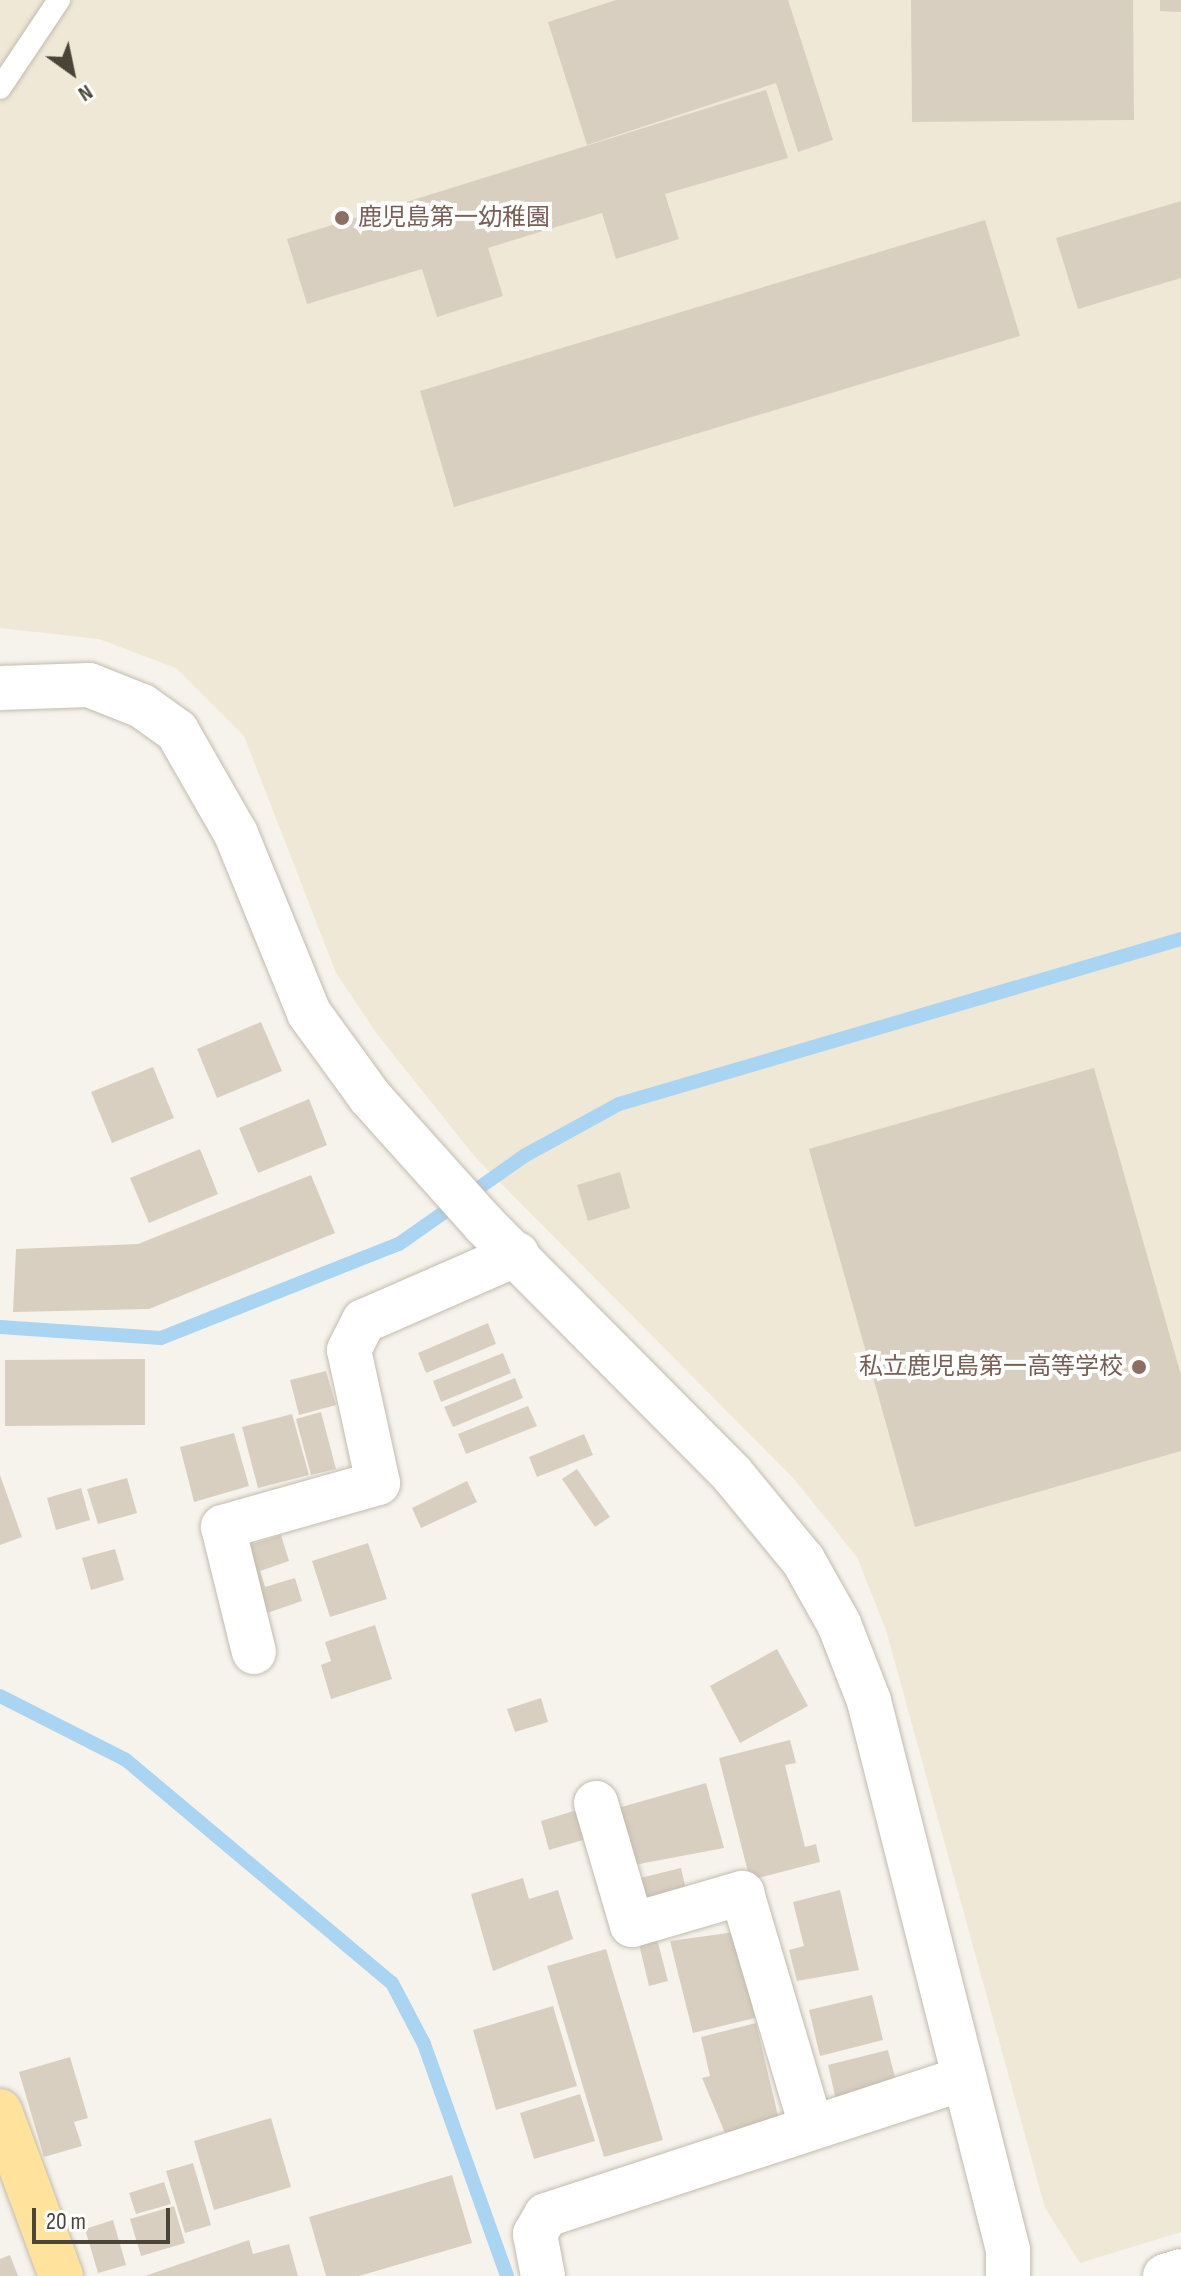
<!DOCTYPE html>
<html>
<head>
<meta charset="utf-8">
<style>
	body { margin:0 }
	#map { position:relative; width:1181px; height:2276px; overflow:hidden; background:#f6f3ec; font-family:"Sofia Sans Condensed","Noto Sans JP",sans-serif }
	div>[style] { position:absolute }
	.education>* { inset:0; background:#efe8d6 }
	.stream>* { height:14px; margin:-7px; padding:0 7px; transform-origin:7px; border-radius:7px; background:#a9d4f2 }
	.building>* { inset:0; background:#d8cfc1 }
	.roads { filter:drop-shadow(0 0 2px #c2bbae) drop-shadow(0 0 2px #c2bbae) }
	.lane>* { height:22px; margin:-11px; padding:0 11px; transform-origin:11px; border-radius:11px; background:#fff }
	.street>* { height:44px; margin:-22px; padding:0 22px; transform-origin:22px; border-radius:22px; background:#fff }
	.primary>* { height:44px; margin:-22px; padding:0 22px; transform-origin:22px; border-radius:22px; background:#ffe39c }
	.dots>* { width:22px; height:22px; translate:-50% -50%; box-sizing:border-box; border:4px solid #fff; border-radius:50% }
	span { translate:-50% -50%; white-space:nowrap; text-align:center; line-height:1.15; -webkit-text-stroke:8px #fff; paint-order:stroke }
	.education-label { font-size:24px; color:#785e54 }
	.left { translate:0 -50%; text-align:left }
	.right { translate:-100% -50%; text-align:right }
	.north { position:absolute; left:32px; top:32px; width:80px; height:80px; -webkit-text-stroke:6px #fff; paint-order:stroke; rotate:147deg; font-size:22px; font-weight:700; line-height:32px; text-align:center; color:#4b4439 }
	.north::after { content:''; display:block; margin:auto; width:28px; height:36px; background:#4b4439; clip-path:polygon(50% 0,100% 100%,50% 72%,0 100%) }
	.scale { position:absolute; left:32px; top:2208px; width:138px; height:36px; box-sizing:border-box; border:4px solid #4b4439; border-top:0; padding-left:10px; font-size:24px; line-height:28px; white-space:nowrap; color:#4b4439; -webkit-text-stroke:6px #fff; paint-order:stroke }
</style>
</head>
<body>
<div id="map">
	<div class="education">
		<div style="clip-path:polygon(0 0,1181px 0,1181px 2232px,1080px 2263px,1045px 2208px,886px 1630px,857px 1557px,794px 1479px,475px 1157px,377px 1034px,336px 973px,244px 736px,176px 668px,99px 639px,0 628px)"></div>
	</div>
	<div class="stream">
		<div style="left:0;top:1327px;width:161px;rotate:3.9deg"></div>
		<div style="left:161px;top:1338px;width:256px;rotate:-21.6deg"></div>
		<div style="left:399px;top:1244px;width:153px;rotate:-35.1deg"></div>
		<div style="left:524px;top:1156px;width:108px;rotate:-28.7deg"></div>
		<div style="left:619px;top:1104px;width:586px;rotate:-16.36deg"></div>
		<div style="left:0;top:1696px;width:141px;rotate:26.9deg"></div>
		<div style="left:126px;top:1760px;width:347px;rotate:40deg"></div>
		<div style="left:392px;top:1983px;width:69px;rotate:62.3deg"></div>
		<div style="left:424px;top:2044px;width:246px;rotate:70.3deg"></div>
	</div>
	<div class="building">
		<div style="clip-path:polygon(616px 0,788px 0,833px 140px,798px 152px,776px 83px,587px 145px,548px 22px)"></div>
		<div style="clip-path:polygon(911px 0,1133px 0,1134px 120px,912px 122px)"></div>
		<div style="clip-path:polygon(1160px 0,1181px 0,1181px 12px,1160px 11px)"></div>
		<div style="clip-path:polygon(766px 90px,788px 158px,665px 194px,679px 239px,616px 259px,602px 213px,488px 248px,503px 296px,437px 317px,422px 269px,307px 304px,287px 239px)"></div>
		<div style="clip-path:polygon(1181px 201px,1181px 278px,1078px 309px,1056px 238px)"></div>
		<div style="clip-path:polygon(985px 220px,1020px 336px,454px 507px,420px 391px)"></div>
		<div style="clip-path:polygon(261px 1022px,282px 1071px,217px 1098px,197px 1049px)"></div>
		<div style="clip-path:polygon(153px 1067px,174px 1118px,112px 1143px,91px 1092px)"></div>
		<div style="clip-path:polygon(1094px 1068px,1181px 1375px,1181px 1451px,915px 1527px,809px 1149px)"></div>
		<div style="clip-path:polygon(309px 1099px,327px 1145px,258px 1173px,239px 1128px)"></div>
		<div style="clip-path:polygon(200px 1149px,218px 1194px,149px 1223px,130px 1178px)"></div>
		<div style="clip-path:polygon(620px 1172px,630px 1208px,588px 1221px,577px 1185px)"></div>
		<div style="clip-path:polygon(311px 1175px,335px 1233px,149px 1309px,13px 1312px,16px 1249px,138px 1244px)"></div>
		<div style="clip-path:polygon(488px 1323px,496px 1344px,426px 1373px,418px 1353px)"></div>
		<div style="clip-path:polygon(503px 1353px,511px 1373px,441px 1402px,433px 1381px)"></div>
		<div style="clip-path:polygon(145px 1359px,145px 1425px,5px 1426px,5px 1360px)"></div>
		<div style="clip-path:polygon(326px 1371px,336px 1405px,299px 1415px,290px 1380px)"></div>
		<div style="clip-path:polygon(515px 1378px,523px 1398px,453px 1427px,444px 1407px)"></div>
		<div style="clip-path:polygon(528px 1406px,537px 1426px,466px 1454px,458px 1434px)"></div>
		<div style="clip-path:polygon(321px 1412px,336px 1469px,311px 1475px,296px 1419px)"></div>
		<div style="clip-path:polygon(292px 1414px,309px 1475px,258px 1488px,242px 1427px)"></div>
		<div style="clip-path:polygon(234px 1433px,249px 1486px,194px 1502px,180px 1447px)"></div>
		<div style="clip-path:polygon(584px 1434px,593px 1455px,537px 1477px,529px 1457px)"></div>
		<div style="clip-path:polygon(577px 1469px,610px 1517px,595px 1527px,562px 1479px)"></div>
		<div style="clip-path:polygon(0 1475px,22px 1537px,0 1545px)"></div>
		<div style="clip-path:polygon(127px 1478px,137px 1513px,98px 1524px,87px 1489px)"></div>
		<div style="clip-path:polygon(467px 1481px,477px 1502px,421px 1528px,412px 1508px)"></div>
		<div style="clip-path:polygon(81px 1488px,90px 1520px,56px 1530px,47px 1498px)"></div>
		<div style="clip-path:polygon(281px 1535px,289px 1561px,260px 1571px,265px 1587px,295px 1578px,302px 1601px,261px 1615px,240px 1548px)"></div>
		<div style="clip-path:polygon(368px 1543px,387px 1599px,330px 1617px,312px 1561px)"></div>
		<div style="clip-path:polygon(115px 1549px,124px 1580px,91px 1590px,82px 1558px)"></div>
		<div style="clip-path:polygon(375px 1625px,392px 1679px,331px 1699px,321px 1665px,331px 1661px,325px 1642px)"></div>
		<div style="clip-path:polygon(777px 1649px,808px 1706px,740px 1743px,710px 1686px)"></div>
		<div style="clip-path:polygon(541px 1698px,548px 1722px,515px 1732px,507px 1709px)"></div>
		<div style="clip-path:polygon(790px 1740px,796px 1763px,785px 1765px,805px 1847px,816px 1844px,820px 1862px,750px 1880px,719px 1758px)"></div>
		<div style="clip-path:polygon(706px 1783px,724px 1848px,634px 1865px,618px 1808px)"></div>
		<div style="clip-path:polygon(577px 1810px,586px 1839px,549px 1850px,541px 1821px)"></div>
		<div style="clip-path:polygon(681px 1868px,688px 1898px,643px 1909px,636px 1879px)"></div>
		<div style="clip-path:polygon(523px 1878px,529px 1899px,558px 1890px,573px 1939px,493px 1971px,471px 1894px)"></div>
		<div style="clip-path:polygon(840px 1890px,859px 1970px,797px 1981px,789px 1950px,804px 1946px,793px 1902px)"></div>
		<div style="clip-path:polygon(735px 1932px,755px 2018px,693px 2033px,670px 1941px)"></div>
		<div style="clip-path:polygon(657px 1939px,668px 1981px,649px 1986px,639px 1944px)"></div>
		<div style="clip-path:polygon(606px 1949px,663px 2140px,604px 2157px,547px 1966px)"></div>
		<div style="clip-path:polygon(872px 1995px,883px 2040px,820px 2056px,809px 2010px)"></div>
		<div style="clip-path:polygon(553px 2006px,577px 2086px,496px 2110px,473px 2030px)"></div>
		<div style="clip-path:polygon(756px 2023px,779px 2120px,725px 2133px,702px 2078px,710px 2076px,701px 2037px)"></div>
		<div style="clip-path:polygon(888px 2050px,897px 2085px,836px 2100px,828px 2065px)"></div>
		<div style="clip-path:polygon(70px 2057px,88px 2118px,74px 2122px,82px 2146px,44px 2157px,19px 2072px)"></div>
		<div style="clip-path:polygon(580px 2094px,595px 2141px,534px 2159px,520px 2113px)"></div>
		<div style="clip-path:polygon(271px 2118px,291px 2187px,214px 2210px,194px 2141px)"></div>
		<div style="clip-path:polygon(193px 2163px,211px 2225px,185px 2233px,166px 2171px)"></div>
		<div style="clip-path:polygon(452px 2175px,472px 2243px,359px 2276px,326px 2276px,309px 2217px)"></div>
		<div style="clip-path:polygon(164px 2182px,171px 2204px,136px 2214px,129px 2193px)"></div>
		<div style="clip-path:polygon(174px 2206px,185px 2243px,141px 2256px,130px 2219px)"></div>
		<div style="clip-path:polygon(113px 2220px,126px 2265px,98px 2273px,85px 2229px)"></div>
		<div style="clip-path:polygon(249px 2240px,253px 2254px,289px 2244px,298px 2276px,145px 2276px)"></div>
		<div style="clip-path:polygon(10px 2255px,18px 2276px,0 2276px,0 2259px)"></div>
	</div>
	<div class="roads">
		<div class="lane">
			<div style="left:0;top:88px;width:106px;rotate:-56.2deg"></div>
		</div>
		<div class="street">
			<div style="left:0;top:688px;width:89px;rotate:-1.9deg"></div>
			<div style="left:89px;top:685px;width:57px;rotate:21.6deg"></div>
			<div style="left:142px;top:706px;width:43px;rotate:35.5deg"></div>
			<div style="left:177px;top:731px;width:119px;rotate:60.2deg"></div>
			<div style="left:236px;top:834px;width:193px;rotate:67.8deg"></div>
			<div style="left:309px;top:1013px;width:104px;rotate:54deg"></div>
			<div style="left:370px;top:1097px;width:171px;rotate:48.1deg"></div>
			<div style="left:484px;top:1224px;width:352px;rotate:45.2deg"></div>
			<div style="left:732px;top:1474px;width:112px;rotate:50.5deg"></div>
			<div style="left:803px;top:1560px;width:73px;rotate:60.6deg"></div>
			<div style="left:839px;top:1624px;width:83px;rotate:68.7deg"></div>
			<div style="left:869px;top:1701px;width:566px;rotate:75.79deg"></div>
			<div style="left:1008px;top:2250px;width:26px;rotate:90deg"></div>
			<div style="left:254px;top:1652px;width:129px;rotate:-103.9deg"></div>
			<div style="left:223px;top:1527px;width:161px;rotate:-15.8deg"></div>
			<div style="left:378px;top:1483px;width:136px;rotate:-102.3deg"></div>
			<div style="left:349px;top:1350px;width:33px;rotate:-63deg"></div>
			<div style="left:364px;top:1321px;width:167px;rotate:-23.6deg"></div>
			<div style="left:596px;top:1803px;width:127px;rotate:73.6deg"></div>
			<div style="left:632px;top:1925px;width:115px;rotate:-16.2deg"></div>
			<div style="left:742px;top:1893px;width:243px;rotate:73.5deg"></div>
			<div style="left:543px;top:2276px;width:43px;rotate:-100.8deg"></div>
			<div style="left:535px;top:2234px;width:22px;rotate:-60deg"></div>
			<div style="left:546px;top:2215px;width:440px;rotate:-18.1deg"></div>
			<div style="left:1165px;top:2276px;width:17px;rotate:-17deg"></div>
		</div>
		<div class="primary">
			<div style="left:0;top:2111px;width:176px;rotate:69.7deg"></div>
		</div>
	</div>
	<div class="dots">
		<div style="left:342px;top:218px;background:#8d6e63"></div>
		<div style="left:1139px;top:1367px;background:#8d6e63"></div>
	</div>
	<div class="education-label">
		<span class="left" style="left:358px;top:218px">鹿児島第一幼稚園</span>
		<span class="right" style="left:1123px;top:1367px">私立鹿児島第一高等学校</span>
	</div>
	<div class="north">N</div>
	<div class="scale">20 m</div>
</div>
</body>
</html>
